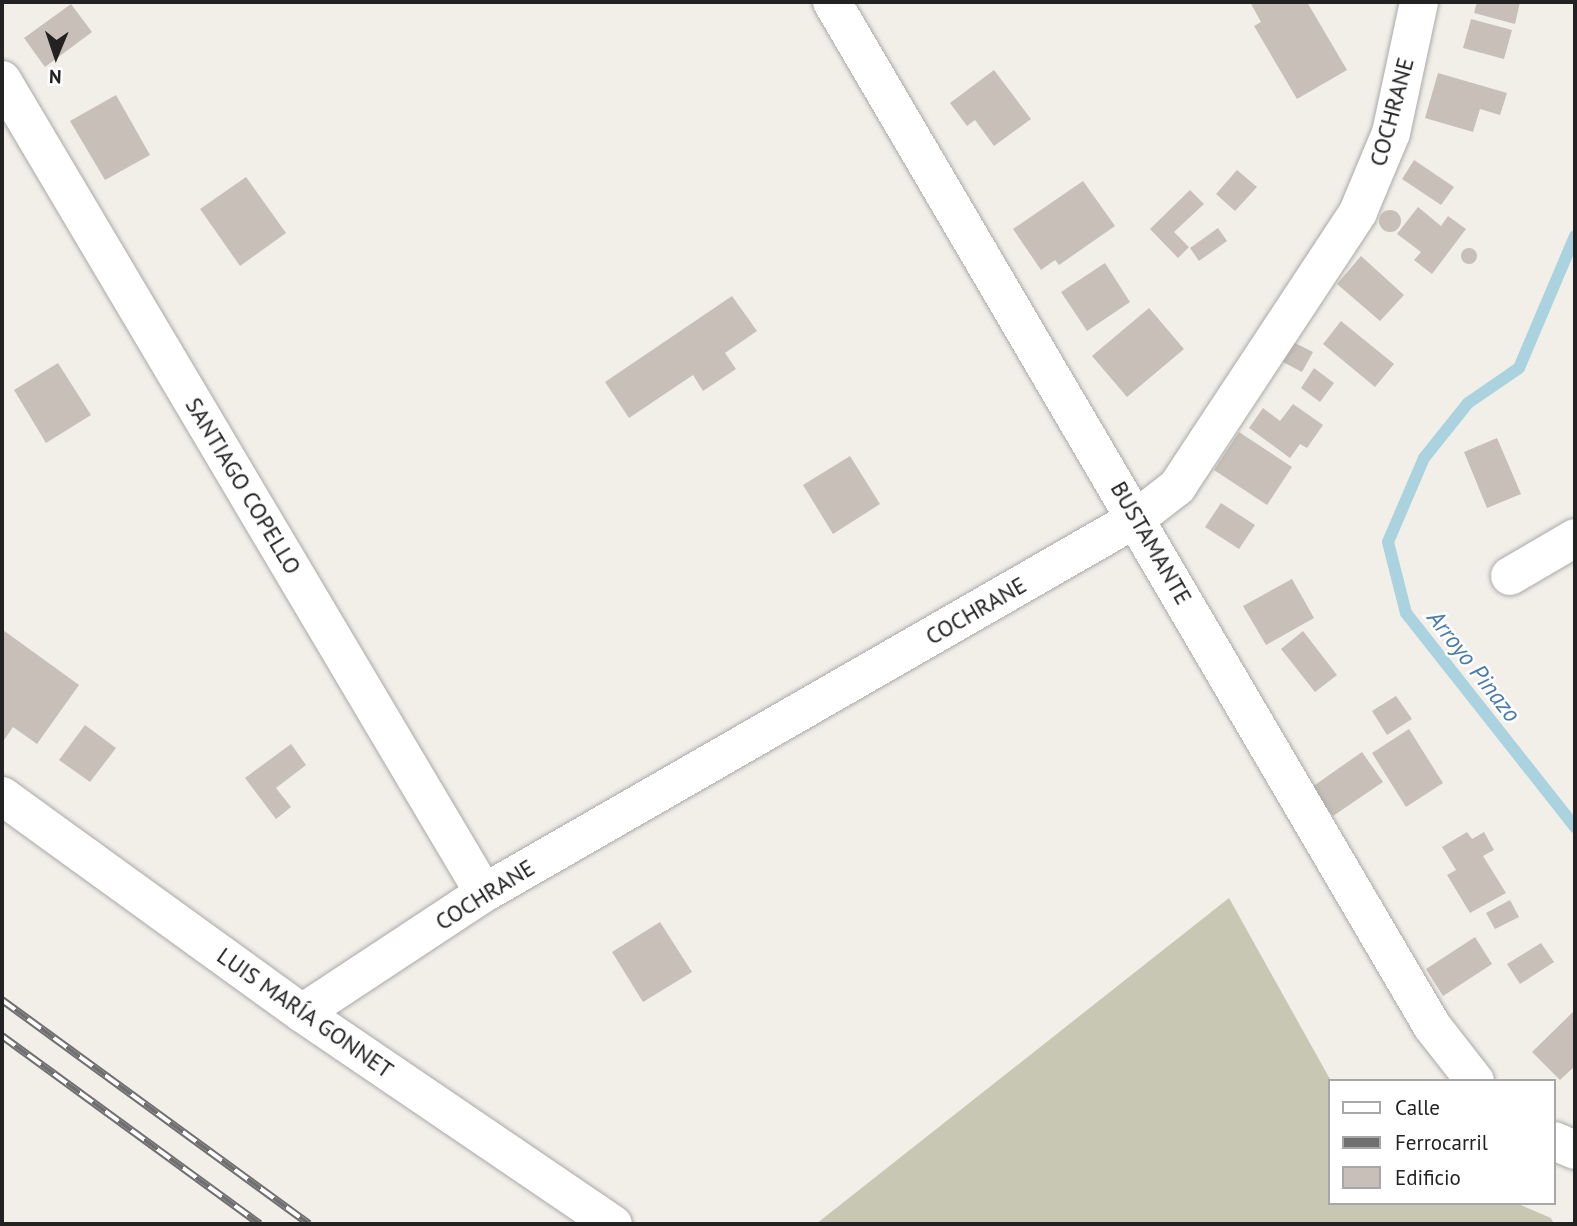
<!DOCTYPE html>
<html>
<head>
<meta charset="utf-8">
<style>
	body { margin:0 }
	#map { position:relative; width:1577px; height:1226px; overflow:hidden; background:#f2efe9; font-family:"PT Sans",sans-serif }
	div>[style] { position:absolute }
	.construction>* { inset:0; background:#c7c7b4 }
	.stream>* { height:12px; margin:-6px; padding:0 6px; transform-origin:6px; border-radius:6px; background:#aad3df }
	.building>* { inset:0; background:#c7bfb8 }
	.round { border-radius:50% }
	.roads { filter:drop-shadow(0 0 2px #a9a9a9) drop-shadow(0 0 2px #a9a9a9) }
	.street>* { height:38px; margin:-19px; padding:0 19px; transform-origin:19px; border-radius:19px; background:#fff }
	.rail>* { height:8px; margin-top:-4px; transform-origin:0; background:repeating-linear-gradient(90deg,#fff 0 16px,#707070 0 32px); box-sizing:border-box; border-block:2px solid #707070 }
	span { translate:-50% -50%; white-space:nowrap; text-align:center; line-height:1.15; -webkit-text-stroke:5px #fff; paint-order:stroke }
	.street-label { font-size:23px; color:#222 }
	.water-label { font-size:24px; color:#4a7aab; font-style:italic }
	.frame { position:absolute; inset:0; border:4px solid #222; pointer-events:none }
	.legend { position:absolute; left:1328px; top:1079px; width:228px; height:126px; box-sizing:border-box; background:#fff; border:2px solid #a7a7a7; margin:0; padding:9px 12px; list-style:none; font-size:21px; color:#222 }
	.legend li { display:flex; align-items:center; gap:14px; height:35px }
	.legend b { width:35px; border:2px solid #a7a7a7 }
	.north { position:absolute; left:21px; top:21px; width:70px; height:70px; -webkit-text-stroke:5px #fff; paint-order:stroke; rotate:182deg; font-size:19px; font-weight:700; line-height:28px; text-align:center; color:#222 }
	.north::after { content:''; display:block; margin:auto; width:24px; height:32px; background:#222; clip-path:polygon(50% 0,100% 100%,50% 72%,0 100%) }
</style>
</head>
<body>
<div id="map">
	<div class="construction">
		<div style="clip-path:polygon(1229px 898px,1331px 1081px,1330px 1203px,1516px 1203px,1551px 1218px,1554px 1224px,816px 1224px)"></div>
	</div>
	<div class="stream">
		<div style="left:1575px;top:236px;width:143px;rotate:113deg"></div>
		<div style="left:1519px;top:368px;width:62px;rotate:145.5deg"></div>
		<div style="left:1468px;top:403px;width:70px;rotate:128.7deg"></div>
		<div style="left:1424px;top:458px;width:91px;rotate:113.2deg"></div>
		<div style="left:1388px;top:542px;width:73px;rotate:75.8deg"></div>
		<div style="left:1406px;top:613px;width:273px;rotate:51.7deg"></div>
	</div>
	<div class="building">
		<div style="clip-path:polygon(1250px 2px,1307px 2px,1347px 70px,1297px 99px,1254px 26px,1261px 22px)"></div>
		<div style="clip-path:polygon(1477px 2px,1520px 2px,1515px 24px,1474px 13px)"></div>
		<div style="clip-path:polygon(71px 4px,92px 32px,45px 67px,24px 38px)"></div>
		<div style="clip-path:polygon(1471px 19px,1512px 30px,1504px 59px,1463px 48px)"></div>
		<div style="clip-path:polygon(994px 70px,1031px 119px,994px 146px,975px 120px,967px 126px,950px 103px)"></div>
		<div style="clip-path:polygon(1438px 73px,1507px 93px,1500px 115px,1480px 109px,1473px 132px,1425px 118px)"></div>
		<div style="clip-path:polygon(116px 95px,150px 155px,105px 180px,70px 121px)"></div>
		<div style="clip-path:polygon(1414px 160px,1454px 187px,1441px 205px,1402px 179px)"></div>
		<div style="clip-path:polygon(1237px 170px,1257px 187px,1235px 211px,1216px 194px)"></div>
		<div style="clip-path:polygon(246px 177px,286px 233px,240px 266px,200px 209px)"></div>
		<div style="clip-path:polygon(1083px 181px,1115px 226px,1059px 265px,1055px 260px,1041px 270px,1013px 229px)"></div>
		<div style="clip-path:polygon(1190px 190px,1204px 204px,1174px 232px,1189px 247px,1178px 258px,1150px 229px)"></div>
		<div style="clip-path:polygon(1418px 207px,1441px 226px,1448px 216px,1466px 229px,1432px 274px,1414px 260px,1421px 252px,1397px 234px)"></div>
		<div class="round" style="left:1379px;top:210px;width:22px;height:22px"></div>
		<div style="clip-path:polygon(1218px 228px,1227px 241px,1199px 261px,1190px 248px)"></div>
		<div class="round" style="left:1461px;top:248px;width:16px;height:16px"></div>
		<div style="clip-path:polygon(1361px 256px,1404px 295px,1380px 321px,1337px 284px)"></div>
		<div style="clip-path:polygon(1105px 263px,1130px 302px,1087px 331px,1061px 292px)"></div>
		<div style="clip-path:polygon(732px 296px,757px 331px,725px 353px,736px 369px,703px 391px,693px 375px,629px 418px,605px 382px)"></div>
		<div style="clip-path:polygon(1149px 308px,1184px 349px,1127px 397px,1092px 356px)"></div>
		<div style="clip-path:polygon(1341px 321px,1394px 364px,1375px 387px,1323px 344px)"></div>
		<div style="clip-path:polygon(1291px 341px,1313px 352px,1302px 372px,1281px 361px)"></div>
		<div style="clip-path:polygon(58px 363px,91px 415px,46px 443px,14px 390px)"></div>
		<div style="clip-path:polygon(1314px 368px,1334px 383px,1320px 402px,1301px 388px)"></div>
		<div style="clip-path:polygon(1293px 404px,1323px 425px,1307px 448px,1300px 444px,1290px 458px,1249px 428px,1263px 408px,1280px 421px)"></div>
		<div style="clip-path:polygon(1239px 432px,1292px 467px,1267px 505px,1214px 470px)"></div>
		<div style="clip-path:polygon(1497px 438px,1521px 494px,1487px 508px,1464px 452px)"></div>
		<div style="clip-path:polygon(850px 456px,880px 504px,833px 534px,803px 485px)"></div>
		<div style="clip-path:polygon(1221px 503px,1255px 525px,1239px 549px,1205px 527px)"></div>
		<div style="clip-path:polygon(1292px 579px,1314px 618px,1266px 645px,1243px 606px)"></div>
		<div style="clip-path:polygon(3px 630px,79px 685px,37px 744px,13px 727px,2px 743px)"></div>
		<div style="clip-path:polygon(1303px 631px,1337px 675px,1315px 692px,1281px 649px)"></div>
		<div style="clip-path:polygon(1396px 696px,1412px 719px,1387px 735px,1372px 711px)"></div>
		<div style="clip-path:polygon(85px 725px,116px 748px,90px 782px,59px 760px)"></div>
		<div style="clip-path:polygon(1409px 729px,1443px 783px,1406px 807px,1372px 753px)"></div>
		<div style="clip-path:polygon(291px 744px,306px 765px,276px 788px,291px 807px,276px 819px,245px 778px)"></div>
		<div style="clip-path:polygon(1362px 752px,1383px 782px,1333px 816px,1312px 787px)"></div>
		<div style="clip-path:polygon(1467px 832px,1472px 839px,1484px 832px,1494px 850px,1483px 856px,1506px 893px,1470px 913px,1447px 875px,1456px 870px,1442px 847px)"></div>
		<div style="clip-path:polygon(1510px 900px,1519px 917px,1495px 929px,1486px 913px)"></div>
		<div style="clip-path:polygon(660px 922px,692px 972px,643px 1002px,612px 952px)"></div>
		<div style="clip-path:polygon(1475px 937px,1492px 964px,1443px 996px,1426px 969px)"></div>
		<div style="clip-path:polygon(1541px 943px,1554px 962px,1520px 984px,1507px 964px)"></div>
		<div style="clip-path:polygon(1575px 1010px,1575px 1066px,1560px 1080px,1532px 1052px)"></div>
	</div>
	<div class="roads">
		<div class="street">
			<div style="left:832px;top:2px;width:1187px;rotate:59.63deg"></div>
			<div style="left:1432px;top:1026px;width:70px;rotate:52deg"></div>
			<div style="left:2px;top:80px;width:945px;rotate:59.34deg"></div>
			<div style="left:1510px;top:576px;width:75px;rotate:-30.3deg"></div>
			<div style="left:2px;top:796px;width:370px;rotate:35.9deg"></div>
			<div style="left:302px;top:1013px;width:376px;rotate:34.2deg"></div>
			<div style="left:302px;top:1013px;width:218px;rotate:-33.4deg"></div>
			<div style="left:484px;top:893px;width:753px;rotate:-29.87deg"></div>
			<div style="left:1137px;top:518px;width:51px;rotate:-37.8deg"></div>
			<div style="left:1177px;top:487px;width:329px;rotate:-56.6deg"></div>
			<div style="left:1358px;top:212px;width:86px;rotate:-67.3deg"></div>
			<div style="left:1391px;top:133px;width:134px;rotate:-77.9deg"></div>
			<div style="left:1554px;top:1141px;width:23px;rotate:23deg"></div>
		</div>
	</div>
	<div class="rail">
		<div style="left:2px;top:1000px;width:380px;rotate:36.1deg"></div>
		<div style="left:2px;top:1036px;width:319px;rotate:36.1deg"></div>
	</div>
	<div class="street-label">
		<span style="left:1392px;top:112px;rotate:-75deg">COCHRANE</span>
		<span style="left:243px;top:486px;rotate:59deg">SANTIAGO COPELLO</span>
		<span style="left:1151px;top:543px;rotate:60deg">BUSTAMANTE</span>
		<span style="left:976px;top:611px;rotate:-30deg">COCHRANE</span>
		<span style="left:485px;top:895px;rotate:-32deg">COCHRANE</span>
		<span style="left:305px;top:1013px;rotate:35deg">LUIS MARÍA GONNET</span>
	</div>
	<div class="water-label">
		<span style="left:1474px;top:666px;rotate:52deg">Arroyo Pinazo</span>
	</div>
	<div class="frame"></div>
	<ul class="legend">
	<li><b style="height:9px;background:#fff"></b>Calle</li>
	<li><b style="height:9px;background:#707070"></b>Ferrocarril</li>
	<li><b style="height:19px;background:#c7bfb8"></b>Edificio</li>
	</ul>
	<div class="north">N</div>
</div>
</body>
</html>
